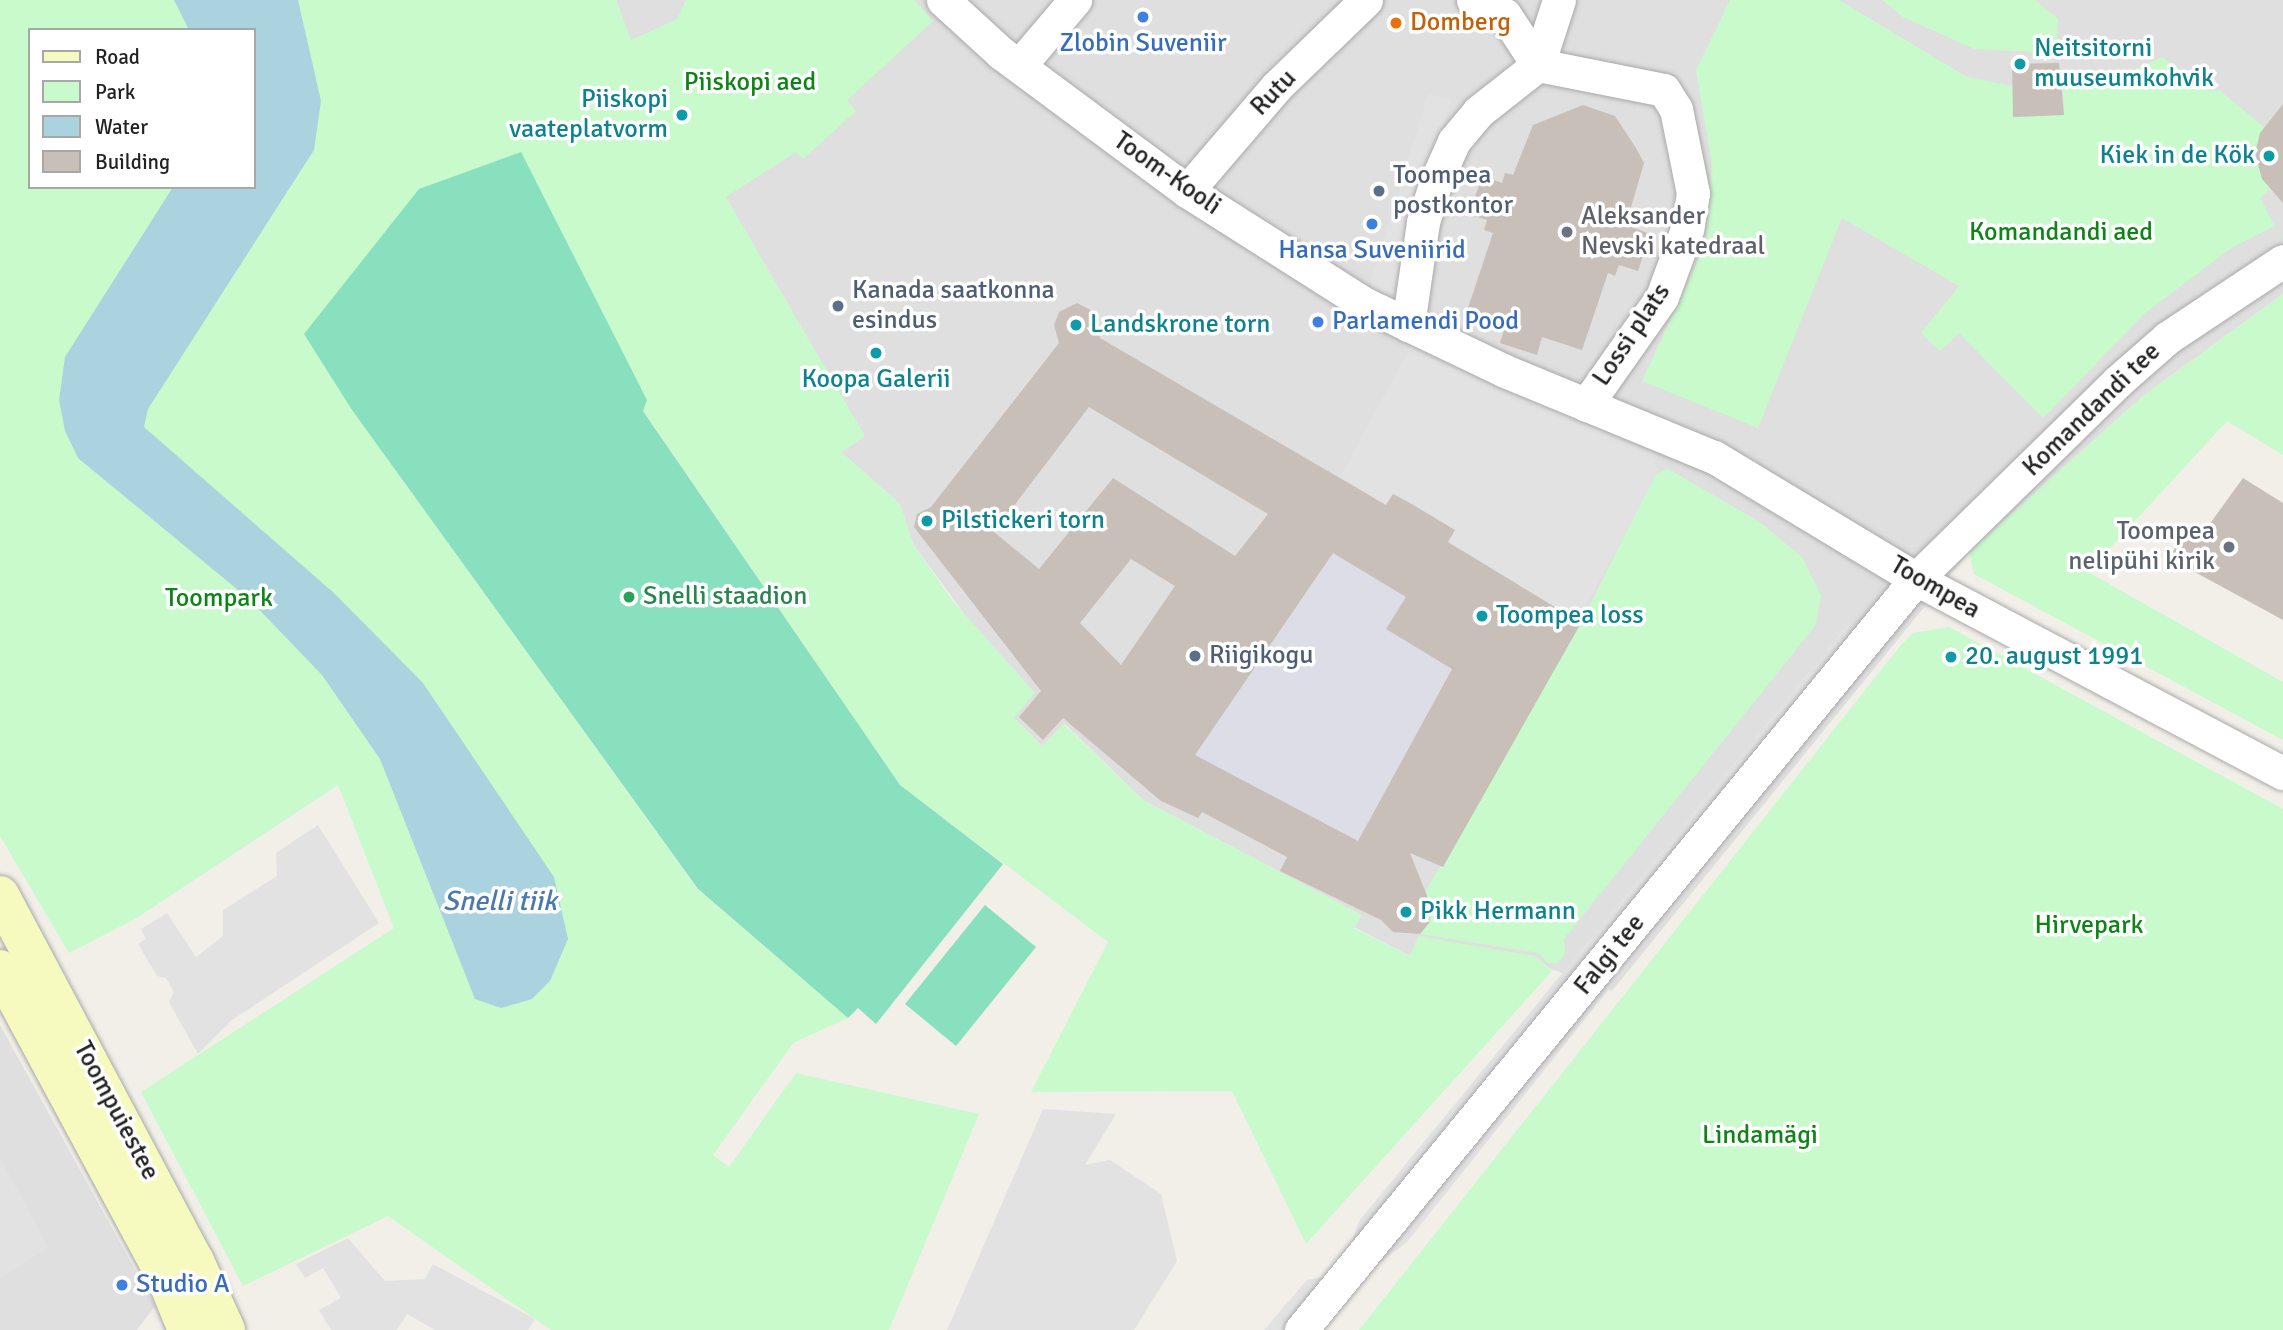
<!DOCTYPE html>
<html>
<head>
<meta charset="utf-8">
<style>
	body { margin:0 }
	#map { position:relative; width:2283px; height:1330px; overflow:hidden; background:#f2efe9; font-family:Signika,sans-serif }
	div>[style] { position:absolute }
	.residential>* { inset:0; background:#e0dfdf }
	.park>* { inset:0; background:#c8facc }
	.pitch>* { inset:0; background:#88e0be }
	.parking>* { inset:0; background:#e2e2e2 }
	.plaza>* { inset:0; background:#dddde8 }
	.water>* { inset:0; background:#aad3df }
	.building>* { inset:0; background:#c7bfb8 }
	.roads { filter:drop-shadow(0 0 2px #a9a9a9) drop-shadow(0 0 2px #a9a9a9) }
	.minor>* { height:33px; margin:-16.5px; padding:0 16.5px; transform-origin:16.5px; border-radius:16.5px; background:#fff }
	.secondary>* { height:38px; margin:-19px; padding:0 19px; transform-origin:19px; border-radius:19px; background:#f7fabf }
	.dots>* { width:19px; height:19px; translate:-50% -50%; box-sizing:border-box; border:4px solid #fff; border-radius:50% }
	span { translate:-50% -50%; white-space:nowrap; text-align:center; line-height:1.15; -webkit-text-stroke:7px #fff; paint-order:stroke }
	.food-label { font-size:26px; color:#c56008 }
	.left { translate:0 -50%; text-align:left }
	.shop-label { font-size:26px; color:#366cbe }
	.culture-label { font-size:26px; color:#0d838f }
	.right { translate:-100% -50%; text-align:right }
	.park-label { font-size:26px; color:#0c8416 }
	.street-label { font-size:26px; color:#222 }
	.service-label { font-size:26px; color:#4e5e75 }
	.worship-label { font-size:26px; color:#5b616d }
	.leisure-label { font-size:26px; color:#27864d }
	.water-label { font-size:28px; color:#4a7aab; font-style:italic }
	.legend { position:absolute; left:28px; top:28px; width:228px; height:161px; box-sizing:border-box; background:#fff; border:2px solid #a7a7a7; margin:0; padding:9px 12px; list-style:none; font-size:21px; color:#222 }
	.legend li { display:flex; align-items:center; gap:14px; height:35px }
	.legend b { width:35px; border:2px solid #a7a7a7 }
</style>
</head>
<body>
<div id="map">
	<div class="residential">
		<div style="clip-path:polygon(616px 0,2283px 0,2283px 294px,2143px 396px,1969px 552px,1612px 991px,1540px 965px,1410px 956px,1354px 927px,1362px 915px,1143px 800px,1065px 724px,1042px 746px,1014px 718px,987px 645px,913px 544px,900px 504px,841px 452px,864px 436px,630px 40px)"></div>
		<div style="clip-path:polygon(0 1025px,155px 1306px,137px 1330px,0 1330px)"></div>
	</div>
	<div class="park">
		<div style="clip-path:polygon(evenodd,0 0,616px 0,631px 40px,677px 19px,686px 0,914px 0,933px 21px,847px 100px,856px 111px,803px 159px,796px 152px,726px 197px,865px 436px,841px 452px,900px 504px,913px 544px,952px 600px,1035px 693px,1014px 718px,1042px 746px,1064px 724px,1143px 800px,1362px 915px,1354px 928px,1410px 956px,1418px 936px,1535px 956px,1552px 971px,1306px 1244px,1232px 1091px,1031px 1092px,1108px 942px,900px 785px,643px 410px,352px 410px,697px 889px,848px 1018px,793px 1043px,713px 1155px,729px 1167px,796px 1073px,979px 1114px,889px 1330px,551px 1330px,388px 1216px,243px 1286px,141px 1092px,394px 928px,338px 785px,135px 919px,69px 953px,0 836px,0 0,30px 30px,254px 30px,254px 187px,30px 187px,30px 30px)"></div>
		<div style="clip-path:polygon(1730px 0,1839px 0,1967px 77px,2013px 86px,2013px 117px,2064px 115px,2063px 88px,2124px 74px,2162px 57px,2211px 91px,2219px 90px,2264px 127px,2255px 159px,2271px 188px,2260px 198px,2275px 226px,2231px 248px,2144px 314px,2043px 418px,1959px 333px,1940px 351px,1921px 333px,1959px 286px,1842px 218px,1758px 428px,1642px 381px,1706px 243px,1712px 164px,1696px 70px)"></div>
		<div style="clip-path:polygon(1882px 0,2035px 0,2058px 19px,2056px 53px,1974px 49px,1903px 17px)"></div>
		<div style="clip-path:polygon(2283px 294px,2283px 455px,2227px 421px,2088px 572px,2283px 682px,2283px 740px,1974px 574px,1969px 552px,2143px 396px)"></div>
		<div style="clip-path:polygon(1668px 469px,1758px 521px,1803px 558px,1821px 596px,1815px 626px,1564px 939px,1565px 954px,1558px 963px,1547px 963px,1539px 953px,1420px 934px,1432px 915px,1424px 894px,1581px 623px,1655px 474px)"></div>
		<div style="clip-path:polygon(1949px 627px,2283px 809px,2283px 1330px,1359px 1330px,1900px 646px,1913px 633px)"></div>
	</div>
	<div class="pitch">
		<div style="clip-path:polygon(521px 152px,647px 400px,643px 411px,900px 785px,1003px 864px,876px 1024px,858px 1008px,848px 1018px,698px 889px,352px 410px,304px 334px,419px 189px)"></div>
		<div style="clip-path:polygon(985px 905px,1036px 947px,956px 1046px,905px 1004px)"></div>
	</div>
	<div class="parking">
		<div style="clip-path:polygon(1428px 94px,1451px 100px,1390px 299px,1368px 291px)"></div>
		<div style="clip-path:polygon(1412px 344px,1659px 454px,1654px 464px,1659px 470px,1578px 621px,1448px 542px,1454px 530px,1394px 494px,1386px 505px,1340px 477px)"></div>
		<div style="clip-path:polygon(1850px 622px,1845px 643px,1350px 1248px,1359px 1221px)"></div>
		<div style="clip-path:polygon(1875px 656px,1407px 1242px,1382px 1261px,1377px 1258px)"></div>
		<div style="clip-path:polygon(318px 825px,379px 923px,232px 1020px,198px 1054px,169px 1002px,174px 992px,166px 978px,157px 976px,138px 944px,146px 939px,141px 929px,167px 913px,196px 957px,223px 936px,223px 910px,277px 876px,276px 853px)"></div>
		<div style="clip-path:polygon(1043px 1109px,1116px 1114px,1085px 1165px,1110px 1160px,1161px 1194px,1177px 1261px,1134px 1330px,947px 1330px)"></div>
		<div style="clip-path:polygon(0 1157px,48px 1248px,0 1278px)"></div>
		<div style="clip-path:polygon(348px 1238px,385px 1281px,425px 1279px,433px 1264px,535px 1319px,528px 1330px,435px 1330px,407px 1314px,397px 1330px,331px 1330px,319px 1310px,341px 1298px,323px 1268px,305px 1278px,296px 1264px)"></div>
		<div style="clip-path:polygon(1334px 1275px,1283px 1330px,1264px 1330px,1307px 1280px)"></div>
	</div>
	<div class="plaza">
		<div style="clip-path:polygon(1334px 553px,1406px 597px,1387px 629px,1452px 669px,1344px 866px,1340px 831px,1211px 763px,1176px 783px)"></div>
	</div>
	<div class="water">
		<div style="clip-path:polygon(174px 0,298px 0,321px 101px,314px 150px,148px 409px,144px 427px,335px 594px,423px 683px,554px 877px,568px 939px,550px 981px,532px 999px,501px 1008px,475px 999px,380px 759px,322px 675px,249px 599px,78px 458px,65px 431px,59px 400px,65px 357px,173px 187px,254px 187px,254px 30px,189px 30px)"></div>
	</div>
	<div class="building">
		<div style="clip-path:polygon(2059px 63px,2064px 115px,2013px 117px,2012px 64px)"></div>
		<div style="clip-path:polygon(2283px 104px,2283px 203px,2262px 179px,2255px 153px,2260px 133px)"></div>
		<div style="clip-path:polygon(1583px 105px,1615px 116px,1636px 148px,1644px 163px,1629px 214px,1636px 217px,1632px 227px,1650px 234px,1638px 271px,1619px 265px,1615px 276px,1608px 273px,1582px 350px,1542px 337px,1537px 355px,1500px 343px,1506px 324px,1467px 311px,1493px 233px,1484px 230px,1487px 220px,1468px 214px,1483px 176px,1502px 183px,1505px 173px,1513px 175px,1533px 125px)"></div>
		<div style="clip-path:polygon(evenodd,1077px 303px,1096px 313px,1100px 338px,1386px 505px,1393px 494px,1410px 503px,1455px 530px,1448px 542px,1581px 623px,1443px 867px,1410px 853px,1431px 906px,1429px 923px,1420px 934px,1393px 932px,1381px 920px,1280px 871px,1287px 857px,1202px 812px,1198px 818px,1161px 801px,1063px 718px,1043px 740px,1019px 717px,1041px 691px,914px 527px,917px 514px,931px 507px,1059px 343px,1054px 325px,1059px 312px,1077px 303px,1089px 407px,1268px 514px,1235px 556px,1113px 478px,1039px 569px,994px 532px,1089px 407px,1077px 303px,1333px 553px,1406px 597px,1386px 629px,1452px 669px,1358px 841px,1195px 755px,1333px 553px,1077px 303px,1131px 559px,1175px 586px,1121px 665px,1080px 623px,1131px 559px)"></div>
		<div style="clip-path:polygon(2243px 478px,2283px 503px,2283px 620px,2169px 558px,2187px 528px,2201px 536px)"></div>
	</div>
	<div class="roads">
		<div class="minor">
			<div style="left:943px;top:0;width:79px;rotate:42.4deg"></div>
			<div style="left:1001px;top:53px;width:232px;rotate:36.6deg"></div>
			<div style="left:1187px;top:191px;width:211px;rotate:32.4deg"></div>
			<div style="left:1365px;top:304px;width:155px;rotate:25.6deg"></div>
			<div style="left:1505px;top:371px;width:226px;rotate:22.4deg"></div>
			<div style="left:1714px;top:457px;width:236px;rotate:31.1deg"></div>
			<div style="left:1916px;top:579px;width:415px;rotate:27.9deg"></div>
			<div style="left:1473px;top:0;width:35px;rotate:25deg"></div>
			<div style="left:1505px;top:15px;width:60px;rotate:56.6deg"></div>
			<div style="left:1538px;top:65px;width:68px;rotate:-72.1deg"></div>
			<div style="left:1019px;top:66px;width:87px;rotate:-49.7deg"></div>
			<div style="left:1187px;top:191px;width:137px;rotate:-49.4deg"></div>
			<div style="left:1276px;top:87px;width:125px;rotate:-44deg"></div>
			<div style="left:1408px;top:325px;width:104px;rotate:-81.7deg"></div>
			<div style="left:1423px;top:222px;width:45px;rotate:-72deg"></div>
			<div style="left:1437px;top:179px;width:42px;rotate:-65.9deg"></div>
			<div style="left:1454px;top:141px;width:38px;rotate:-50deg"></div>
			<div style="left:1478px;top:112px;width:76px;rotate:-38.1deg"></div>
			<div style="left:1538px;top:65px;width:128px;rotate:11.2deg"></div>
			<div style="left:1664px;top:90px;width:22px;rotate:58deg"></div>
			<div style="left:1676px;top:109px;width:86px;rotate:78.6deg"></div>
			<div style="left:1693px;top:193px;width:36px;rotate:99deg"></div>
			<div style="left:1687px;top:229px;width:72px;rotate:110.2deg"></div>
			<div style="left:1662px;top:297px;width:132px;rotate:125.1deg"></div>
			<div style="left:1301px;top:1330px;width:971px;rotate:-50.69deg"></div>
			<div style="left:1916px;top:579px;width:281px;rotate:-44.4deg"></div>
			<div style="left:2117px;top:382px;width:67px;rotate:-41.3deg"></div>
			<div style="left:2167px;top:338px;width:139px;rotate:-33.6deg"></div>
		</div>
		<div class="secondary">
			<div style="left:0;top:895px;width:415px;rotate:62deg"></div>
			<div style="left:195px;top:1261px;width:76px;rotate:65.8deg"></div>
			<div style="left:0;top:969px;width:349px;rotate:61.7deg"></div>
			<div style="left:165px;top:1276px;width:58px;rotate:67.8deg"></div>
		</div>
	</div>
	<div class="dots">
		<div style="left:1143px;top:17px;background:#3f7fe0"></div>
		<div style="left:1396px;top:23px;background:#e8710a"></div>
		<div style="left:2020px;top:64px;background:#0f9aa8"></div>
		<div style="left:682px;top:115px;background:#0f9aa8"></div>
		<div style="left:2269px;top:156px;background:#0f9aa8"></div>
		<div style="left:1379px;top:191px;background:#5c6f8a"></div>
		<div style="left:1372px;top:224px;background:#3f7fe0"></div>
		<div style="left:1567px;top:232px;background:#6b7280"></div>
		<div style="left:838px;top:306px;background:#5c6f8a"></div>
		<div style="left:1318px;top:322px;background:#3f7fe0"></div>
		<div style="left:1076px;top:325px;background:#0f9aa8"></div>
		<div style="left:876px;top:353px;background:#0f9aa8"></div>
		<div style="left:927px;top:521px;background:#0f9aa8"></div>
		<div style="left:2229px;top:547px;background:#6b7280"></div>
		<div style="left:629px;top:597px;background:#2e9e5b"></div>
		<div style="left:1482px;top:616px;background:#0f9aa8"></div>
		<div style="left:1195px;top:656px;background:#5c6f8a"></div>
		<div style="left:1951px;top:657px;background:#0f9aa8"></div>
		<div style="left:1406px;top:912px;background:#0f9aa8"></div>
		<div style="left:122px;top:1285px;background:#3f7fe0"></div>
	</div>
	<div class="food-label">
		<span class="left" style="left:1410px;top:23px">Domberg</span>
	</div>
	<div class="shop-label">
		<span style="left:1143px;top:44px">Zlobin Suveniir</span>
		<span style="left:1372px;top:251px">Hansa Suveniirid</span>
		<span class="left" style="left:1332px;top:322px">Parlamendi Pood</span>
		<span class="left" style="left:136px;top:1285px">Studio A</span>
	</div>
	<div class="culture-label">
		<span class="left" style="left:2034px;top:64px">Neitsitorni<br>muuseumkohvik</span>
		<span class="right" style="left:668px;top:115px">Piiskopi<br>vaateplatvorm</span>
		<span class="right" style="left:2255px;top:156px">Kiek in de Kök</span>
		<span class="left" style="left:1090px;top:325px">Landskrone torn</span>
		<span style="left:876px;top:380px">Koopa Galerii</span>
		<span class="left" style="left:941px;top:521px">Pilstickeri torn</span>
		<span class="left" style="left:1496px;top:616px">Toompea loss</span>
		<span class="left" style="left:1965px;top:657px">20. august 1991</span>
		<span class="left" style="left:1420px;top:912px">Pikk Hermann</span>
	</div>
	<div class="park-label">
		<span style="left:750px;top:83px">Piiskopi aed</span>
		<span style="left:2061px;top:233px">Komandandi aed</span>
		<span style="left:219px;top:599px">Toompark</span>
		<span style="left:2089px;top:926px">Hirvepark</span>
		<span style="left:1760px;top:1136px">Lindamägi</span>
	</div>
	<div class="street-label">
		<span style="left:1274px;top:93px;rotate:-46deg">Rutu</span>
		<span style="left:1167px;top:174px;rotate:35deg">Toom-Kooli</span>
		<span style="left:1632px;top:335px;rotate:-56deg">Lossi plats</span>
		<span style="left:2092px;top:410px;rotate:-44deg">Komandandi tee</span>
		<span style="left:1935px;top:588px;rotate:30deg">Toompea</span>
		<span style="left:1610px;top:955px;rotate:-51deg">Falgi tee</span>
		<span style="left:116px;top:1111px;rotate:62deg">Toompuiestee</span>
	</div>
	<div class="service-label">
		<span class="left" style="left:1393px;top:191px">Toompea<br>postkontor</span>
		<span class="left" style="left:852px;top:306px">Kanada saatkonna<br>esindus</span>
		<span class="left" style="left:1209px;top:656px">Riigikogu</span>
	</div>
	<div class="worship-label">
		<span class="left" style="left:1581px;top:232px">Aleksander<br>Nevski katedraal</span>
		<span class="right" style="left:2215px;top:547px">Toompea<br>nelipühi kirik</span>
	</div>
	<div class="leisure-label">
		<span class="left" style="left:643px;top:597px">Snelli staadion</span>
	</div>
	<div class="water-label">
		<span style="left:500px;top:901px">Snelli tiik</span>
	</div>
	<ul class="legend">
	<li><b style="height:9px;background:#f7fabf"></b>Road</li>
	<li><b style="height:19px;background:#c8facc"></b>Park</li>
	<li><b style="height:19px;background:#aad3df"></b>Water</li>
	<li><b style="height:19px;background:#c7bfb8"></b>Building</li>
	</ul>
</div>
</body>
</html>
